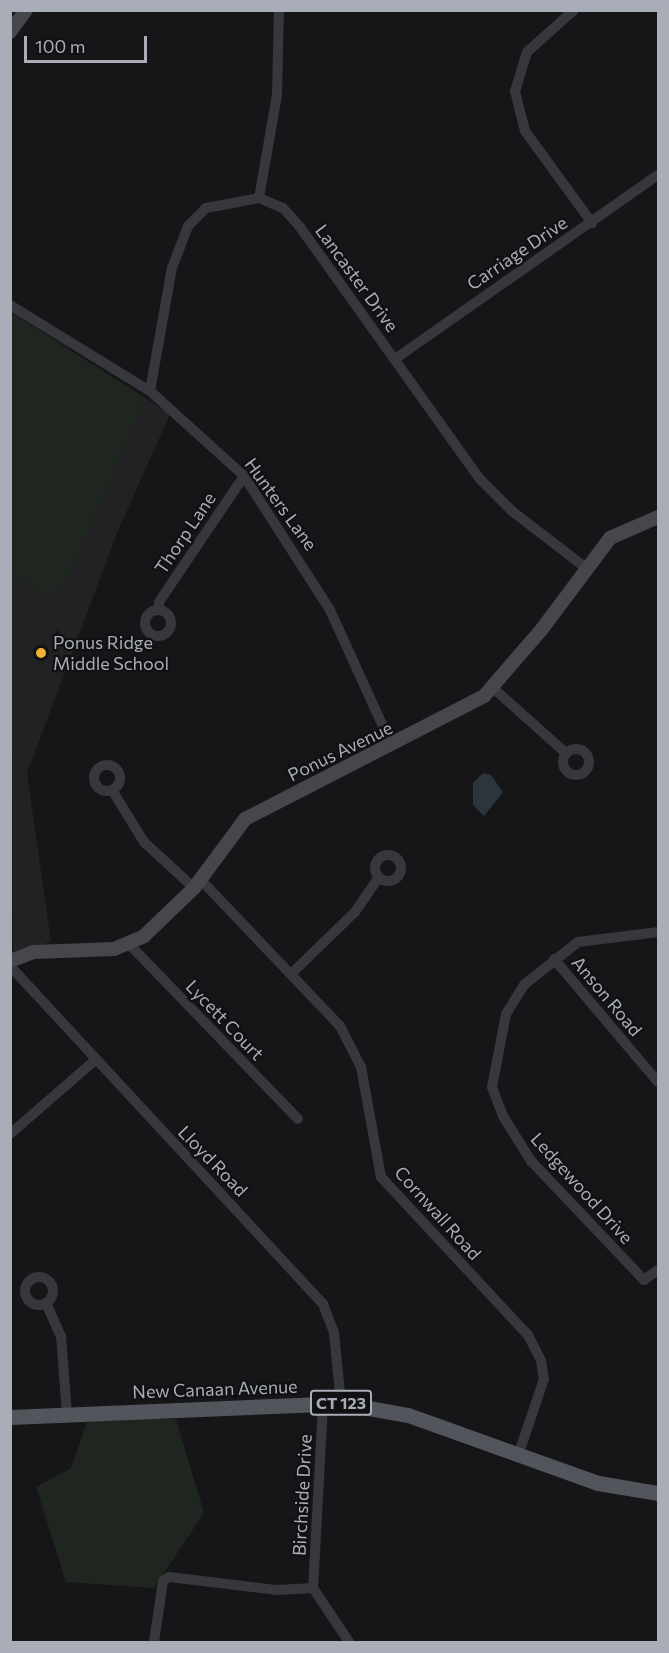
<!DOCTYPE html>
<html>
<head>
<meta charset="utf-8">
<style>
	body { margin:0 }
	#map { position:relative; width:669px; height:1653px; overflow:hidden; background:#161618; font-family:Commissioner,sans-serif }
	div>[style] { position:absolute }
	.built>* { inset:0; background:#222225 }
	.green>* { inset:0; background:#1e261f }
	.water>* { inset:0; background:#2c353c }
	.street>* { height:10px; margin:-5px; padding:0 5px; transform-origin:5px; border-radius:5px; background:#37383d }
	.street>.ring { margin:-5px; padding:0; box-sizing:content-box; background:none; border:10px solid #37383d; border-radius:50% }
	.secondary>* { height:14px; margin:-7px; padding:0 7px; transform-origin:7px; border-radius:7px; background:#45474d }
	.primary>* { height:15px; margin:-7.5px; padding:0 7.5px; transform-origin:7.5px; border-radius:7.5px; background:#53555c }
	.dots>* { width:16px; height:16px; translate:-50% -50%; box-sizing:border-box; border:3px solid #111113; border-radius:50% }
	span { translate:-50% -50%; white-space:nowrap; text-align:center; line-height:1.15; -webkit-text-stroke:4.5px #111113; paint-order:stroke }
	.shield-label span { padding:2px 4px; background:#111113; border:2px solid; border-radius:4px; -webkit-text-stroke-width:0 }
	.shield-label { font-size:16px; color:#a8adb8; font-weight:700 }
	.street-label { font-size:18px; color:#a8adb8 }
	.poi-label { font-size:18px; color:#a8adb8 }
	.left { translate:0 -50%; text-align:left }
	.frame { position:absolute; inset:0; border:12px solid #a8adb8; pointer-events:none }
	.scale { position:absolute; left:24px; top:36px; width:123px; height:27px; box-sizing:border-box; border:3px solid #a8adb8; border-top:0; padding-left:8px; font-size:18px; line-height:21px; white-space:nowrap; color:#a8adb8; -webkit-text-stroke:4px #111113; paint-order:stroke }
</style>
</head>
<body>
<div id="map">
	<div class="built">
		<div style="clip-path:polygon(10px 311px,170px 414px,117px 533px,27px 773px,51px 942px,13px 952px)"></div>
	</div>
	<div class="green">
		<div style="clip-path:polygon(11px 314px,146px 398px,69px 576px,46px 600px,11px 569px)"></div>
		<div style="clip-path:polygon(88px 1419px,176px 1419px,204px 1513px,154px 1588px,66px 1582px,36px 1487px,71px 1468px)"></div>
	</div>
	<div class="water">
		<div style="clip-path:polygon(483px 773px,491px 775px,503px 792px,484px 816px,473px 805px,473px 783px)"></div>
	</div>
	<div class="street">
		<div style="left:574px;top:10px;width:63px;rotate:138.2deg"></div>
		<div style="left:527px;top:52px;width:41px;rotate:107.1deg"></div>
		<div style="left:515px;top:91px;width:41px;rotate:76deg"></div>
		<div style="left:525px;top:131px;width:114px;rotate:53.9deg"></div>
		<div style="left:259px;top:198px;width:105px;rotate:-80.1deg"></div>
		<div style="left:277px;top:95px;width:85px;rotate:-88.7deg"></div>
		<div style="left:10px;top:305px;width:164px;rotate:31.6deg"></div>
		<div style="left:150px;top:391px;width:127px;rotate:42.1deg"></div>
		<div style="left:244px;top:476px;width:159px;rotate:57.3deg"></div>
		<div style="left:330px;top:610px;width:149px;rotate:65.5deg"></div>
		<div style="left:395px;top:359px;width:321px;rotate:-35deg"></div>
		<div style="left:150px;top:391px;width:125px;rotate:-79.9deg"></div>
		<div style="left:172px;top:268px;width:45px;rotate:-69.1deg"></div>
		<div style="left:188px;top:226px;width:25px;rotate:-45deg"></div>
		<div style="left:206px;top:208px;width:54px;rotate:-10.7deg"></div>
		<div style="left:259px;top:198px;width:26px;rotate:23deg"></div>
		<div style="left:283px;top:208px;width:25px;rotate:48deg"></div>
		<div style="left:300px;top:227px;width:310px;rotate:54.5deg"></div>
		<div style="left:480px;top:479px;width:45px;rotate:45deg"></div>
		<div style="left:512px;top:511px;width:93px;rotate:37.6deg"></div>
		<div class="ring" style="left:145px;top:610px;width:16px;height:16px"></div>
		<div style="left:159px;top:610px;width:8px;rotate:-90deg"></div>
		<div style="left:159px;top:602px;width:152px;rotate:-56deg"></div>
		<div style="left:493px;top:688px;width:98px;rotate:41.7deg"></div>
		<div class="ring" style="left:563px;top:749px;width:16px;height:16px"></div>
		<div class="ring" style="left:94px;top:765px;width:16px;height:16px"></div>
		<div style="left:112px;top:790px;width:61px;rotate:58.4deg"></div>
		<div style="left:144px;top:842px;width:68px;rotate:42.6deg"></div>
		<div class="ring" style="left:375px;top:855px;width:16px;height:16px"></div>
		<div style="left:200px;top:879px;width:203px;rotate:46.4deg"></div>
		<div style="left:340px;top:1026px;width:46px;rotate:62.9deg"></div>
		<div style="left:361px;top:1067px;width:112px;rotate:79.7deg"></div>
		<div style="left:381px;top:1177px;width:216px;rotate:47.1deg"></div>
		<div style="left:528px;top:1335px;width:29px;rotate:63deg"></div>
		<div style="left:541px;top:1361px;width:18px;rotate:81deg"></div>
		<div style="left:544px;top:1379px;width:81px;rotate:108.7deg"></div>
		<div style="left:129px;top:944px;width:243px;rotate:46deg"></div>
		<div style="left:554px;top:959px;width:161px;rotate:49.8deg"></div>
		<div style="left:10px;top:966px;width:461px;rotate:47.2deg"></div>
		<div style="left:323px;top:1304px;width:31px;rotate:69deg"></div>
		<div style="left:334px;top:1333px;width:70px;rotate:84.3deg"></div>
		<div style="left:292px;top:973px;width:88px;rotate:-44.1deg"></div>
		<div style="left:355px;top:912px;width:42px;rotate:-55.6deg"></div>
		<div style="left:10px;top:1134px;width:111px;rotate:-41deg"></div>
		<div class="ring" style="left:25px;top:1277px;width:18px;height:18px"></div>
		<div style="left:644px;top:1280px;width:164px;rotate:-133.5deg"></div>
		<div style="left:531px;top:1161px;width:53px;rotate:-121.9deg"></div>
		<div style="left:503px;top:1116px;width:31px;rotate:-111deg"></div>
		<div style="left:492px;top:1087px;width:74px;rotate:-79.1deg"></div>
		<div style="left:506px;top:1014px;width:36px;rotate:-58deg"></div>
		<div style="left:525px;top:984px;width:68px;rotate:-38.4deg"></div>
		<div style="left:578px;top:942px;width:81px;rotate:-7.1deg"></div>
		<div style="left:644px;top:1280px;width:17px;rotate:-36deg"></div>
		<div style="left:46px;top:1303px;width:36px;rotate:66deg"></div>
		<div style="left:61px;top:1336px;width:78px;rotate:85.6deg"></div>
		<div style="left:323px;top:1405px;width:183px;rotate:93.1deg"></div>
		<div style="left:313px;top:1588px;width:65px;rotate:56.3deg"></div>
		<div style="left:154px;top:1642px;width:62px;rotate:-81.6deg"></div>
		<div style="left:163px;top:1581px;width:7px;rotate:-34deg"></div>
		<div style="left:169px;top:1577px;width:109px;rotate:6.9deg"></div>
		<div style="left:277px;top:1590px;width:36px;rotate:-3deg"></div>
	</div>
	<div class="secondary">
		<div style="left:10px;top:32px;width:27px;rotate:-54deg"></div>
		<div style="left:10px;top:961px;width:26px;rotate:-21deg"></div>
		<div style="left:34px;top:952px;width:80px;rotate:-2.1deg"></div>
		<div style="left:114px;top:949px;width:33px;rotate:-23deg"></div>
		<div style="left:144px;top:936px;width:69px;rotate:-43.8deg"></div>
		<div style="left:194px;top:888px;width:86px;rotate:-53.5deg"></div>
		<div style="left:245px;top:819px;width:269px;rotate:-27.2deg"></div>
		<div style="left:484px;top:696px;width:89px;rotate:-49.1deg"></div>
		<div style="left:542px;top:629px;width:114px;rotate:-53.2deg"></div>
		<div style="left:610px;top:538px;width:52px;rotate:-23.6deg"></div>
	</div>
	<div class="primary">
		<div style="left:10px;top:1417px;width:331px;rotate:-2.4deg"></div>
		<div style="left:341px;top:1403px;width:68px;rotate:10.2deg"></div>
		<div style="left:408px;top:1415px;width:202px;rotate:19.7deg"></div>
		<div style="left:598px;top:1483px;width:61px;rotate:9.5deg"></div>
	</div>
	<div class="dots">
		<div style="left:41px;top:653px;background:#f2b134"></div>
	</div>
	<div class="shield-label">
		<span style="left:341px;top:1403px">CT 123</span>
	</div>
	<div class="street-label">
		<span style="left:517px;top:253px;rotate:-34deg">Carriage Drive</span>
		<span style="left:357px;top:278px;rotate:54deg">Lancaster Drive</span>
		<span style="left:281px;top:504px;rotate:54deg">Hunters Lane</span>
		<span style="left:185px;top:533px;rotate:-56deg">Thorp Lane</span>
		<span style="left:340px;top:751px;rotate:-26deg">Ponus Avenue</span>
		<span style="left:607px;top:996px;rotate:50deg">Anson Road</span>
		<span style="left:225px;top:1020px;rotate:46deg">Lycett Court</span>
		<span style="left:213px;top:1161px;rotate:46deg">Lloyd Road</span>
		<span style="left:582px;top:1188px;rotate:48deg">Ledgewood Drive</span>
		<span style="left:438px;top:1213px;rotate:48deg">Cornwall Road</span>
		<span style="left:215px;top:1389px;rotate:-2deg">New Canaan Avenue</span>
		<span style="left:302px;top:1495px;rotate:-87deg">Birchside Drive</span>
	</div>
	<div class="poi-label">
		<span class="left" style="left:53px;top:653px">Ponus Ridge<br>Middle School</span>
	</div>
	<div class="frame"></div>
	<div class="scale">100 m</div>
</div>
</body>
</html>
